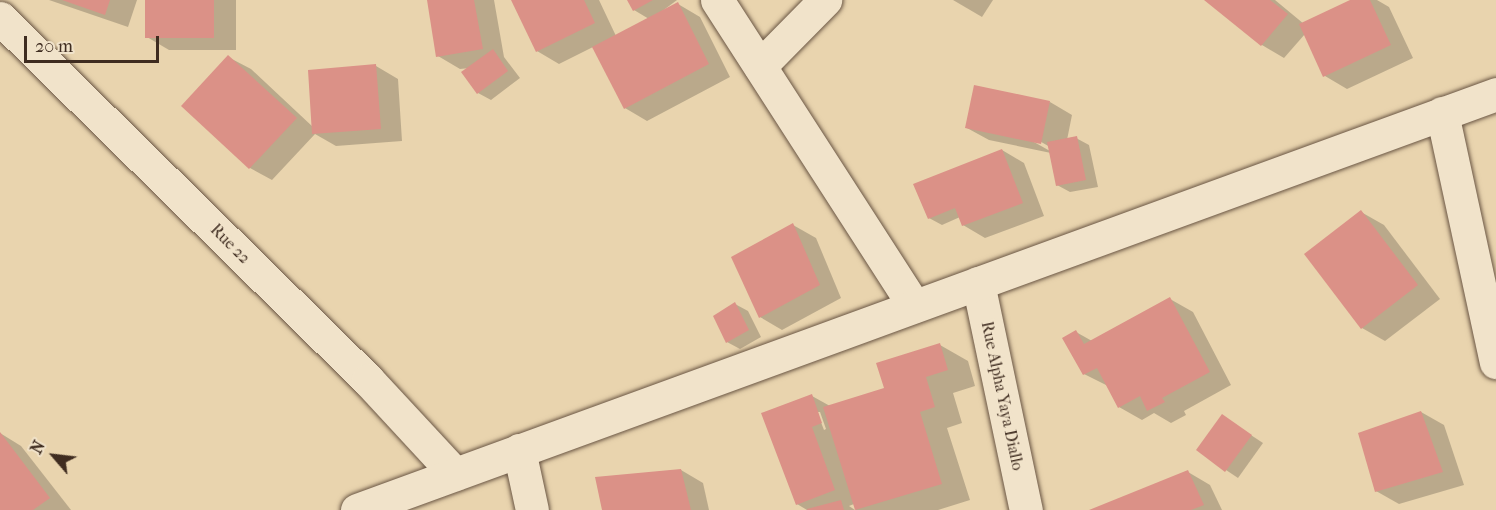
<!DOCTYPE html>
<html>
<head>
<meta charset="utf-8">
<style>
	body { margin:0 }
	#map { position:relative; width:1496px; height:510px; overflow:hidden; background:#e9d4ae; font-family:"IM FELL French Canon",serif }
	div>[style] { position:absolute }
	.shadow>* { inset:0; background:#0003 }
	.building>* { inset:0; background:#db9187 }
	.roads { filter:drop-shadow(0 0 2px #6a5644) drop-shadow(0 0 2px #6a5644) }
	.minor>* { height:33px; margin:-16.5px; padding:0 16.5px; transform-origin:16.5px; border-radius:16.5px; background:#f1e3ca }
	span { translate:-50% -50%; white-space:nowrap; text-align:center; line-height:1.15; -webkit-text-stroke:4.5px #f1e3ca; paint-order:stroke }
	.street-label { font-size:16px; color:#3f2c20 }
	.north { position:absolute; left:24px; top:426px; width:60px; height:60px; -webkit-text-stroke:4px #f1e3ca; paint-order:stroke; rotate:298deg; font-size:16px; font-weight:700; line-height:24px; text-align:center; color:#3f2c20 }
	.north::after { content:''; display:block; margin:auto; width:21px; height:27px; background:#3f2c20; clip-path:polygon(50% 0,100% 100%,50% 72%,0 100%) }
	.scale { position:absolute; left:24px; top:36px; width:135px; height:27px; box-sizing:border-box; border:3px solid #3f2c20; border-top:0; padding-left:8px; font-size:18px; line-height:21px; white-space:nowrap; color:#3f2c20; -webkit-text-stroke:4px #f1e3ca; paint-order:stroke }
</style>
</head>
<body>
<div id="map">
	<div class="shadow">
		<div style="clip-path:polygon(49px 0,137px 0,128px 27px)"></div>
		<div style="clip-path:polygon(147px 0,236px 0,236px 50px,169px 50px,147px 37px)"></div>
		<div style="clip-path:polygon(429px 0,494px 0,504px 57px,520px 78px,491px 100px,478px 93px,470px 68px,460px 69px,438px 56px)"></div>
		<div style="clip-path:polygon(512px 0,599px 0,616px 36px,649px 19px,634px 10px,629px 0,677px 0,657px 15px,678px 4px,700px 17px,730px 77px,647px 121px,625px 108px,593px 47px,559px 64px,537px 51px)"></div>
		<div style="clip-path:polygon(953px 0,993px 0,982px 17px)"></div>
		<div style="clip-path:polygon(1207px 0,1275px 0,1304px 24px,1353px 0,1377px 0,1389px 7px,1413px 58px,1347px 89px,1325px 76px,1305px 34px,1284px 58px,1262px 45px)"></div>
		<div style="clip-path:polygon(228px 57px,251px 69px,313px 127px,376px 66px,398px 79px,402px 141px,336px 146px,315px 134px,272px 180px,250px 168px)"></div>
		<div style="clip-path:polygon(evenodd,1050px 102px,1072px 115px,1067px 140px,1076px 138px,1089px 145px,1098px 187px,1070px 192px,1057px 185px,1051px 153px,989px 140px,967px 128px,1050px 102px,1036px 139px,1050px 147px,1050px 151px,1034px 142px,1036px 139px)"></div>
		<div style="clip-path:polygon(1002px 150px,1024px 163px,1044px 216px,985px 238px,963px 225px,960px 217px,942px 225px,929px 218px)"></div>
		<div style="clip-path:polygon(1361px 212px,1384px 225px,1440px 299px,1385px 341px,1362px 328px)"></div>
		<div style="clip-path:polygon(793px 225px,816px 238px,841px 298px,782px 330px,760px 317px)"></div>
		<div style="clip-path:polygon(1170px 299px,1193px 312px,1231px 385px,1184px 411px,1186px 415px,1171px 423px,1154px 413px,1142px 420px,1119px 407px,1108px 386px,1084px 374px,1076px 332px,1092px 341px)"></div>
		<div style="clip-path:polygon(735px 304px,748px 311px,761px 337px,740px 349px,727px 342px)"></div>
		<div style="clip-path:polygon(evenodd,940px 345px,968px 361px,975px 386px,953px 393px,962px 423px,947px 428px,970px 500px,938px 510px,856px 510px,854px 504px,849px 506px,855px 510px,807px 510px,797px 504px,812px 396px,830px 406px,886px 389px,940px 345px,817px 412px,820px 412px,826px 429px,824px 430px,817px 412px)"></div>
		<div style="clip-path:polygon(1421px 412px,1444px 425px,1464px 485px,1399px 504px,1376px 491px)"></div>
		<div style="clip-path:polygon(1222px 416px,1263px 443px,1238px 478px,1226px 470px)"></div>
		<div style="clip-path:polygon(0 433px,21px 446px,71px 510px,0 510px)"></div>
		<div style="clip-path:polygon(681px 470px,703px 483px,709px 510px,604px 510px)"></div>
		<div style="clip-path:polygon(1188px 472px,1210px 485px,1222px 510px,1092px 510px)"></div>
	</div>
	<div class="building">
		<div style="clip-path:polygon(62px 0,110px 0,105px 15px)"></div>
		<div style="clip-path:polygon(145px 0,214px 0,214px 38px,145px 38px)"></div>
		<div style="clip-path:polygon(427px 0,474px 0,483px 49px,436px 57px)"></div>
		<div style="clip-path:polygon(511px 0,584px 0,595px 23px,536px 52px)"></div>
		<div style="clip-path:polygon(627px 0,653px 0,633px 11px)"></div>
		<div style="clip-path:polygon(1204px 0,1270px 0,1288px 14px,1261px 46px)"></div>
		<div style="clip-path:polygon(1350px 0,1370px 0,1391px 45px,1323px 77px,1299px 24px)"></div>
		<div style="clip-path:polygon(678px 2px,709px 64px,624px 109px,592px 47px)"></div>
		<div style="clip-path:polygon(493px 49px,508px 71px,477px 94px,461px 72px)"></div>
		<div style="clip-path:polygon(228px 55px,297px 118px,249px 169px,181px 106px)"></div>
		<div style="clip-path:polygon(376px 64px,381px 129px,312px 134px,308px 70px)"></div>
		<div style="clip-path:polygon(974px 85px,1050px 101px,1041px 144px,965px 128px)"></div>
		<div style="clip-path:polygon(1077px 136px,1086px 180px,1056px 186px,1047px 142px)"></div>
		<div style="clip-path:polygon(1002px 149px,1023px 203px,962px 226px,955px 208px,928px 219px,913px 184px)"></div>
		<div style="clip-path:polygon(1361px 210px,1418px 285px,1361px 329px,1304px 254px)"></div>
		<div style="clip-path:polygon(793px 223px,820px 285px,759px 318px,731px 257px)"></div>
		<div style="clip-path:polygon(1170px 297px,1210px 372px,1162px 398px,1165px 402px,1147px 411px,1140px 396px,1118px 408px,1097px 368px,1083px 375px,1062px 338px,1076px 330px,1084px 344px)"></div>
		<div style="clip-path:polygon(735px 302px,749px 330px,726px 343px,713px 316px)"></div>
		<div style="clip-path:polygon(940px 343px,948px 370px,926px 377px,935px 407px,920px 412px,942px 484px,855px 510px,823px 407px,884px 388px,876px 363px)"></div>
		<div style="clip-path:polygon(812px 394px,822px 423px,812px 427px,835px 490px,796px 505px,761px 413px)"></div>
		<div style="clip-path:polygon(1421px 411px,1443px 472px,1375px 492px,1358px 433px)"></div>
		<div style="clip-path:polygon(1222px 414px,1252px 435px,1225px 472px,1196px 450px)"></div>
		<div style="clip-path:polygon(0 432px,50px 498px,33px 510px,0 510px)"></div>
		<div style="clip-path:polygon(681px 469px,691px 510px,602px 510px,595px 477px)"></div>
		<div style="clip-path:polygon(1188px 470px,1204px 505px,1191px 510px,1089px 510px)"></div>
		<div style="clip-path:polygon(841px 500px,844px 510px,807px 510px,807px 509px)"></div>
	</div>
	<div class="roads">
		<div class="minor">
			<div style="left:717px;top:0;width:364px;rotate:57.2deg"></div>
			<div style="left:0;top:18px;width:516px;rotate:44.53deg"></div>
			<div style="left:368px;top:380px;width:128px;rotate:47.2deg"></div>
			<div style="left:760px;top:66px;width:93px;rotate:-45.4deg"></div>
			<div style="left:1442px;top:113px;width:255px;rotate:77.8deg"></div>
			<div style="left:978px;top:283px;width:232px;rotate:78.1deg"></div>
			<div style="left:519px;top:450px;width:61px;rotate:77.8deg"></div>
			<div style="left:357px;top:510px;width:1213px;rotate:-20.06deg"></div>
		</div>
	</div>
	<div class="street-label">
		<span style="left:230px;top:244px;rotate:45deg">Rue 22</span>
		<span style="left:1002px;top:396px;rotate:78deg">Rue Alpha Yaya Diallo</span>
	</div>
	<div class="north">N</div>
	<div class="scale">20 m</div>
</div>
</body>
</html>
